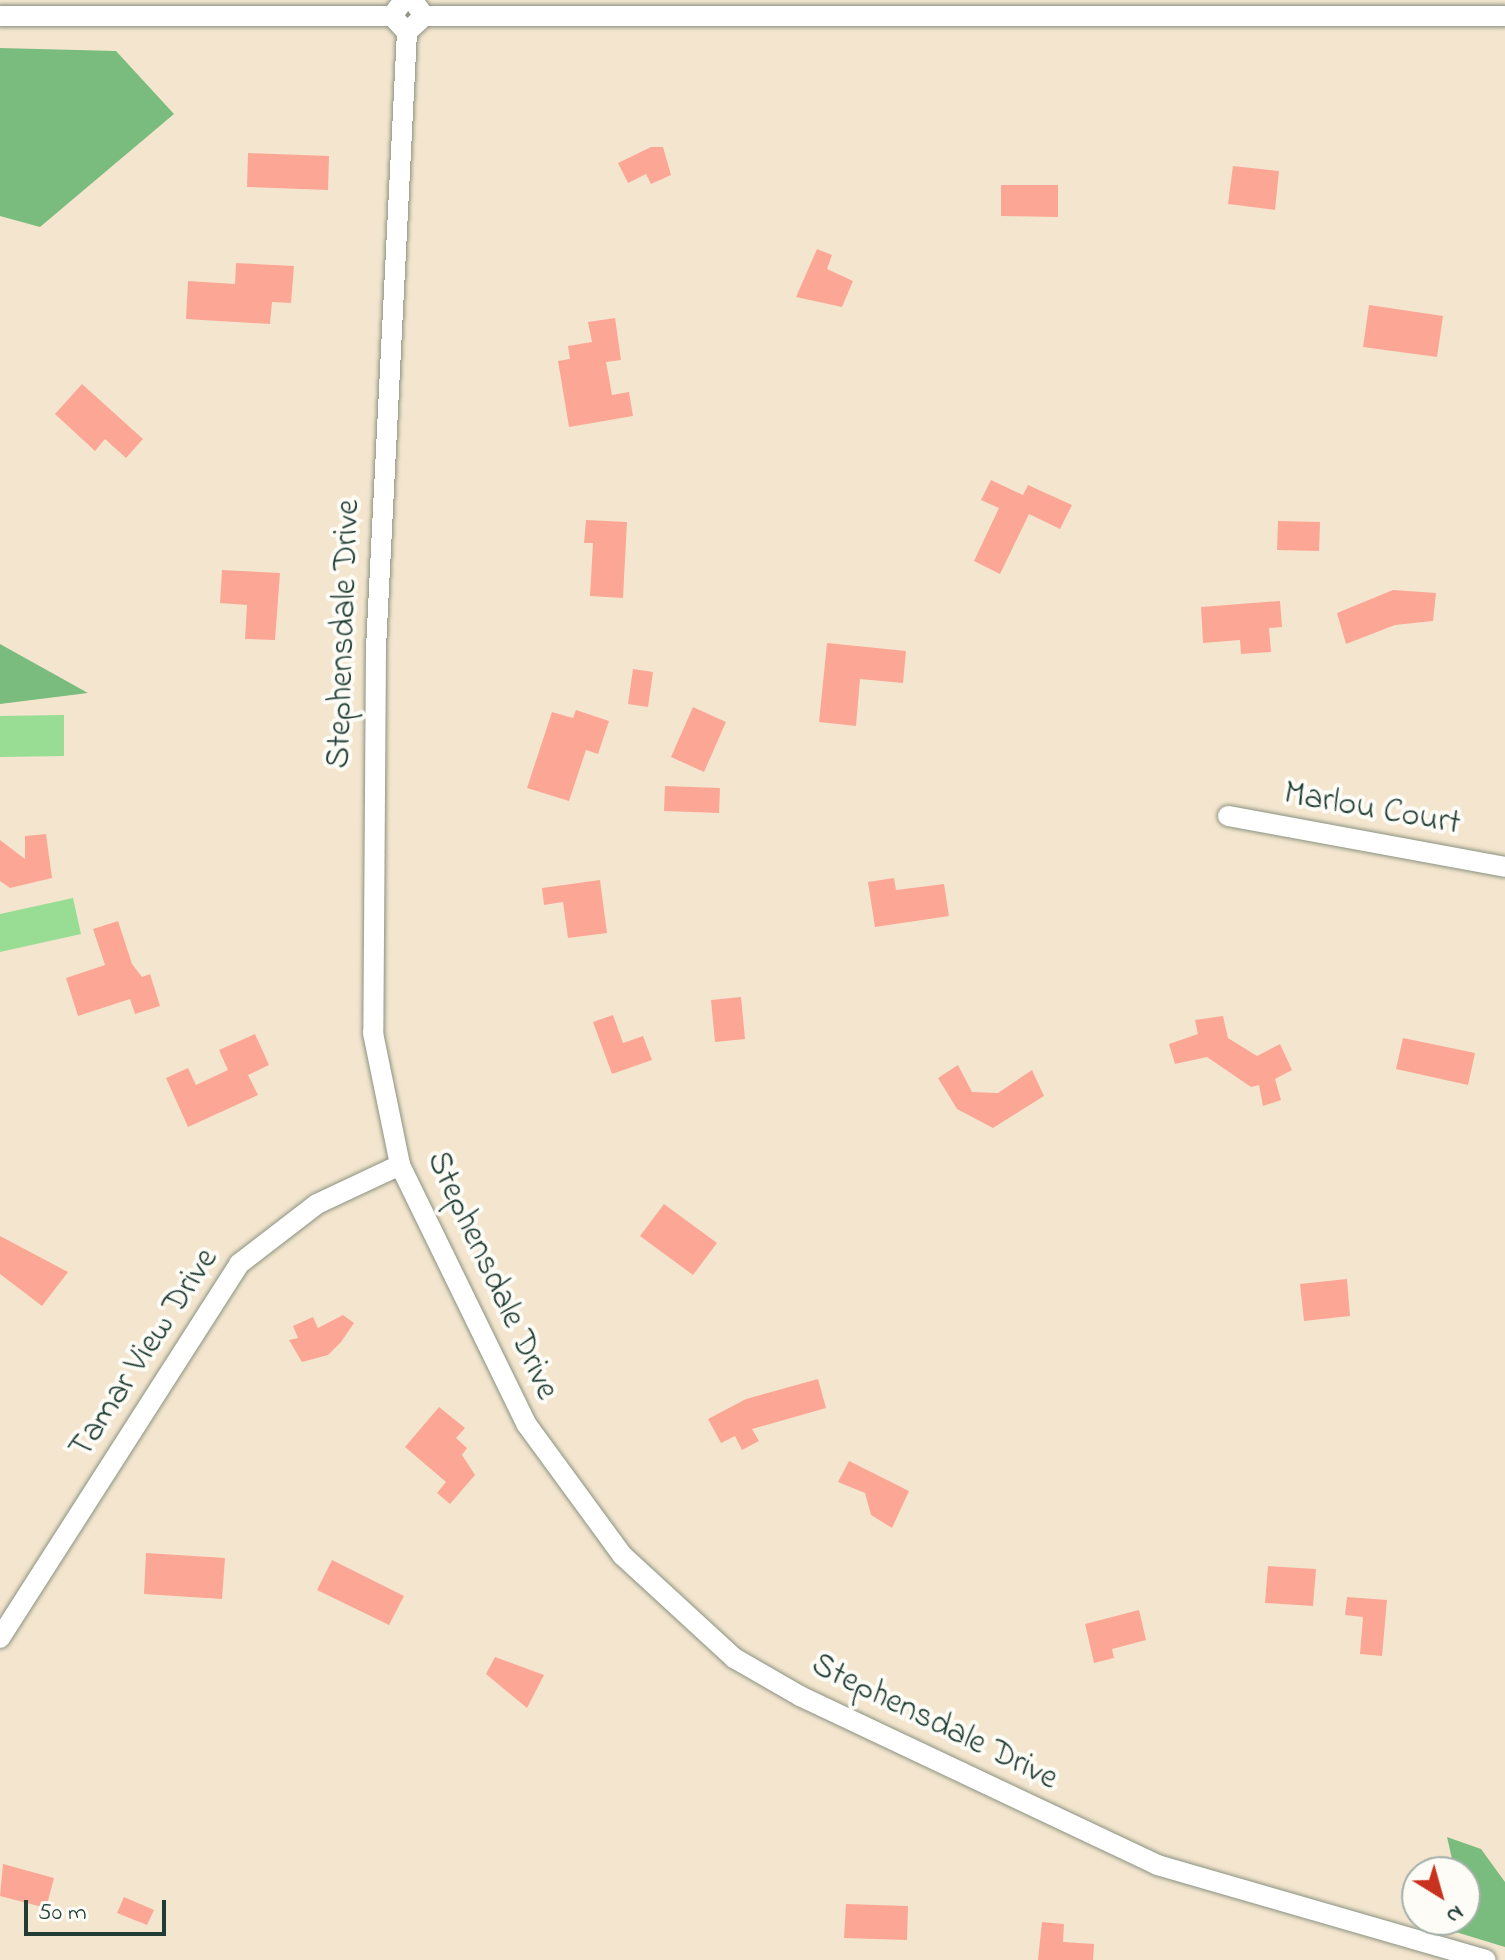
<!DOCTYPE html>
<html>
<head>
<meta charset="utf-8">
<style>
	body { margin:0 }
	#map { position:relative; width:1505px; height:1960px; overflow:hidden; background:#f4e6ce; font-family:"Indie Flower",sans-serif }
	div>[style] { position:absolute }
	.green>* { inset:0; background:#99dc94 }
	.forest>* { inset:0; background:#7abc7e }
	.building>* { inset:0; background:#fca796 }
	.roads { filter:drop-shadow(0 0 2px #8a9281) drop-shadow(0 0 2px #8a9281) }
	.minor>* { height:20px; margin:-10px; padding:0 10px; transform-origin:10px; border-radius:10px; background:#fff }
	span { translate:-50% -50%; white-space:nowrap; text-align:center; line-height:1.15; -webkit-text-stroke:8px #fdfcf7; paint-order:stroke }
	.street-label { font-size:34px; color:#1f3d34 }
	.north { position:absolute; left:1401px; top:1856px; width:80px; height:80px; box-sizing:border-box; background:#fdfcf7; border:2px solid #a4b0a9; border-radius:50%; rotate:143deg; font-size:22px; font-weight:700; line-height:32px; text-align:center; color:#1f3d34 }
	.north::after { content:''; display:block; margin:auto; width:28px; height:36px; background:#c8321e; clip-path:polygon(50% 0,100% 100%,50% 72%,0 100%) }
	.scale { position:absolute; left:24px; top:1900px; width:142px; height:36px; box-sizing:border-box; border:4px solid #1f3d34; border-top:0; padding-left:10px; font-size:24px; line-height:28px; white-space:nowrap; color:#1f3d34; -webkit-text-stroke:6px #fdfcf7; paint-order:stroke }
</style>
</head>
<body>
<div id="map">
	<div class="green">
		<div style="clip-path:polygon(64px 715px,64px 756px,0 757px,0 716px)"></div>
		<div style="clip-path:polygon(73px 898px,81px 934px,0 952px,0 914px)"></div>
	</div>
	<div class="forest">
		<div style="clip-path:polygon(0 48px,116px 51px,174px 114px,40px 227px,0 216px)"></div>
		<div style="clip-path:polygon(0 644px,88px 693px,0 704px)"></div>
		<div style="clip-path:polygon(1447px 1837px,1481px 1849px,1505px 1882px,1505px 1947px,1436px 1926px,1465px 1920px,1465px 1872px,1455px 1872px)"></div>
	</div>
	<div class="building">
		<div style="clip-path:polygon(651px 147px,663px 147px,671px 175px,651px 184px,646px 174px,628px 183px,618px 163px)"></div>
		<div style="clip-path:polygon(248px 153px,329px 156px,328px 190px,247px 187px)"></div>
		<div style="clip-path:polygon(1233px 166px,1279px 171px,1275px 210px,1228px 204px)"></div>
		<div style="clip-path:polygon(1001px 185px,1058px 185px,1058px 217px,1001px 216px)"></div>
		<div style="clip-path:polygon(817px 249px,832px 255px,827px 269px,853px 281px,842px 307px,796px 297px)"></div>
		<div style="clip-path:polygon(236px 263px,294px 266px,291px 303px,272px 302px,270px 324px,186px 319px,188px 281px,235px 284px)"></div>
		<div style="clip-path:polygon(1369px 305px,1443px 316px,1437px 357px,1363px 347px)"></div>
		<div style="clip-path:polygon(615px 318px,621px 360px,606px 362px,612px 395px,629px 392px,633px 416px,569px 427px,558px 361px,570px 359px,568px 346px,592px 342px,588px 322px)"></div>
		<div style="clip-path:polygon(82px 384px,143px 439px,126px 458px,105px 439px,95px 451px,55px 414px)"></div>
		<div style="clip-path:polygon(991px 480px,1023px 495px,1028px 485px,1072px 505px,1060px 529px,1029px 514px,1000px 574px,974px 561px,999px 508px,981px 500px)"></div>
		<div style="clip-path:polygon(586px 520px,627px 522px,623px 598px,590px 596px,593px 543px,584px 543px)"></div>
		<div style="clip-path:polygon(1278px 521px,1320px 522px,1319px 551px,1277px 550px)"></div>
		<div style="clip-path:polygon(222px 570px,280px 573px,275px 640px,245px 639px,247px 605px,220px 603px)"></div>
		<div style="clip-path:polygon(1393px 590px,1436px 593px,1433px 621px,1395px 625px,1346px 644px,1337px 613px)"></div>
		<div style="clip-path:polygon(1280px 601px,1282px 627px,1269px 628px,1271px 652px,1241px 654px,1240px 640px,1203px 643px,1201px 607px)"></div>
		<div style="clip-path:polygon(827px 643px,906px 651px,903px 683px,860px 679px,856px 726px,819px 722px)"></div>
		<div style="clip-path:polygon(633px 669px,653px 672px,648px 707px,628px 704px)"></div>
		<div style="clip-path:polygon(693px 707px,726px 722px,704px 772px,671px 757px)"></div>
		<div style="clip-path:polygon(576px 710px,609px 721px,598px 754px,586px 750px,569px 801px,527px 788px,552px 712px,573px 718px)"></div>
		<div style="clip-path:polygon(665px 786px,720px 788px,719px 813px,664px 811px)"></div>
		<div style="clip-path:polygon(46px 834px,52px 878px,10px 888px,0 881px,0 840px,25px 859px,25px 836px)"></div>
		<div style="clip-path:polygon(894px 878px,896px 890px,944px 884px,949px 916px,875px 927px,868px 882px)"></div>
		<div style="clip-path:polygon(600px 880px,607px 933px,568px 938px,563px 902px,544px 905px,542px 888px)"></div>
		<div style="clip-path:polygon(118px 921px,132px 964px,142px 977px,150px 974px,160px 1006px,135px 1014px,130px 999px,78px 1016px,66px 978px,105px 965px,93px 929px)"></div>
		<div style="clip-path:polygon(741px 997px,745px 1039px,715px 1042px,711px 1000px)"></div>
		<div style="clip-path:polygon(613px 1015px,623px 1043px,643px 1036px,652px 1060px,612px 1074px,593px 1022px)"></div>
		<div style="clip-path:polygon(1223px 1016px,1228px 1038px,1257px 1056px,1280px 1044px,1292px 1070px,1275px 1079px,1281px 1100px,1263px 1106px,1259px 1085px,1251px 1087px,1207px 1057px,1175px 1064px,1169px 1044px,1198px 1034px,1195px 1020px)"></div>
		<div style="clip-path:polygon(255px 1034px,269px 1065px,248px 1075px,258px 1095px,188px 1127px,166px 1078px,188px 1068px,196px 1085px,228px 1070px,219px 1050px)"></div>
		<div style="clip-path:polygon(1403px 1038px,1475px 1053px,1468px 1085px,1396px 1069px)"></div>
		<div style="clip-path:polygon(958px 1065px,972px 1092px,998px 1093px,1032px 1070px,1044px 1096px,993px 1128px,957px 1109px,938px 1078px)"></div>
		<div style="clip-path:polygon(664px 1204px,717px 1243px,693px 1275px,640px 1236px)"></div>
		<div style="clip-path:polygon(0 1236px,68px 1272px,42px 1306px,0 1274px)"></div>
		<div style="clip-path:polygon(1347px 1279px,1350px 1316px,1304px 1321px,1300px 1284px)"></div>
		<div style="clip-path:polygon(343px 1315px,354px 1323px,341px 1342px,328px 1355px,302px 1362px,289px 1340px,298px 1338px,293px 1326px,313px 1317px,318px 1328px)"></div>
		<div style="clip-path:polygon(818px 1379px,826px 1408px,752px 1429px,759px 1441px,742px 1450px,735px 1436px,721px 1443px,708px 1419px,746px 1399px)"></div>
		<div style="clip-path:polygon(439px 1407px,465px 1428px,456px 1438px,467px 1448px,462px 1455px,475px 1475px,450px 1504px,437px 1493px,446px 1482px,405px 1447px)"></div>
		<div style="clip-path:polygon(849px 1461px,909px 1491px,892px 1528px,871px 1515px,865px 1493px,838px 1482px)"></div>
		<div style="clip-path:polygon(146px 1553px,225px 1558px,222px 1599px,144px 1594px)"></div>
		<div style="clip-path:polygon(332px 1560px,404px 1596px,389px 1625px,317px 1590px)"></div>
		<div style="clip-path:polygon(1268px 1566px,1316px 1569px,1313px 1606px,1265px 1603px)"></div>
		<div style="clip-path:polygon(1347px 1597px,1387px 1600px,1382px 1656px,1360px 1654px,1363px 1617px,1345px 1615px)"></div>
		<div style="clip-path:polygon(1139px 1610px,1146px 1640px,1112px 1649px,1114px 1658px,1094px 1663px,1085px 1624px)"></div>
		<div style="clip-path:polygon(495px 1657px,544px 1675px,527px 1708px,486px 1674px)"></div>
		<div style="clip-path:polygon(3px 1864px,54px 1878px,46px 1908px,0 1896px)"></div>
		<div style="clip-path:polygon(124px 1897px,154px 1910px,147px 1925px,117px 1913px)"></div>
		<div style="clip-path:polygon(846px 1904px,908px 1906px,907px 1940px,844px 1938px)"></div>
		<div style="clip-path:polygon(1042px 1922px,1064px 1924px,1063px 1942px,1094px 1944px,1093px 1960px,1038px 1960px)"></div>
	</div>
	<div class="roads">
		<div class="minor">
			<div style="left:404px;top:0;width:20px;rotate:127deg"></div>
			<div style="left:392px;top:16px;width:22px;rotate:47deg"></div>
			<div style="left:407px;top:32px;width:23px;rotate:-43deg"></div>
			<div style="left:424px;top:16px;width:19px;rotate:-125deg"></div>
			<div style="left:0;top:16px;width:392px"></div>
			<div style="left:424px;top:16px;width:1081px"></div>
			<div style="left:407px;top:32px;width:617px;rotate:92.88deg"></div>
			<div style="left:376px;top:648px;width:385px;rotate:90.4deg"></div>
			<div style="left:373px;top:1033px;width:135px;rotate:78.4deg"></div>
			<div style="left:400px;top:1165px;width:289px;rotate:64deg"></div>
			<div style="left:527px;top:1425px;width:162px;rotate:53.8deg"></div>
			<div style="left:623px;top:1556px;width:151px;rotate:42.6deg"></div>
			<div style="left:734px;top:1658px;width:76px;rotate:29.9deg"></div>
			<div style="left:800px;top:1696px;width:395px;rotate:25.3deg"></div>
			<div style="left:1157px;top:1865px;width:342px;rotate:16.1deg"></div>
			<div style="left:1228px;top:816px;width:282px;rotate:10.4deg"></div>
			<div style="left:0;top:1638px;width:444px;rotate:-57.4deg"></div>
			<div style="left:239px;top:1264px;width:98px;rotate:-37.6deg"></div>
			<div style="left:317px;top:1204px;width:92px;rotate:-25.2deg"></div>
		</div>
	</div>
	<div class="street-label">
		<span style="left:345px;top:634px;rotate:-88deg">Stephensdale Drive</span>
		<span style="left:1372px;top:810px;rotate:10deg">Marlou Court</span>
		<span style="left:491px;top:1276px;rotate:65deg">Stephensdale Drive</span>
		<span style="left:145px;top:1354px;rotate:-57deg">Tamar View Drive</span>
		<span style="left:934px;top:1723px;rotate:26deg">Stephensdale Drive</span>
	</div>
	<div class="north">N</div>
	<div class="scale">50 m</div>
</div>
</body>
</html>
